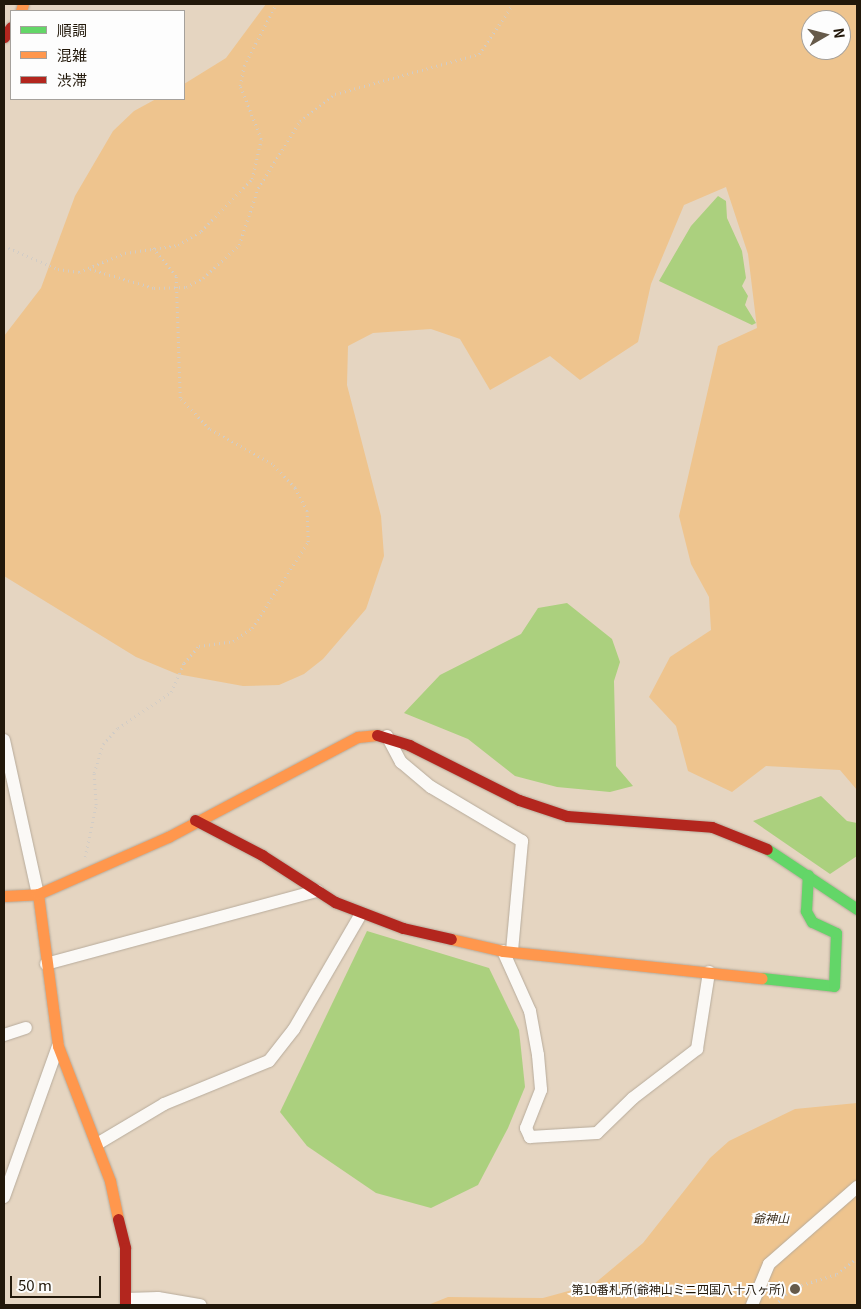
<!DOCTYPE html>
<html>
<head>
<meta charset="utf-8">
<style>
	body { margin:0 }
	#map { position:relative; width:861px; height:1309px; overflow:hidden; background:#e5d5c1; font-family:Georgia,"Noto Sans JP",serif }
	div>[style] { position:absolute }
	.green>* { inset:0; background:#eec48e }
	.water>* { inset:0; background:#abd07e }
	.path>* { height:2.5px; margin-top:-1.25px; transform-origin:0; background:repeating-linear-gradient(90deg,#d1ccc6 0 1px,transparent 0 5px) }
	.roads { filter:drop-shadow(0 0 1px #b7ab9b) drop-shadow(0 0 1px #b7ab9b) }
	.street>* { height:12px; margin:-6px; padding:0 6px; transform-origin:6px; border-radius:6px; background:#fbf9f6 }
	.fast>* { height:11px; margin:-5.5px; padding:0 5.5px; transform-origin:5.5px; border-radius:5.5px; background:#63d668 }
	.slow>* { height:11px; margin:-5.5px; padding:0 5.5px; transform-origin:5.5px; border-radius:5.5px; background:#ff974d }
	.jam>* { height:11px; margin:-5.5px; padding:0 5.5px; transform-origin:5.5px; border-radius:5.5px; background:#b3261e }
	.dots>* { width:14px; height:14px; translate:-50% -50%; box-sizing:border-box; border:2px solid #fdfdfd; border-radius:50% }
	span { translate:-50% -50%; white-space:nowrap; text-align:center; line-height:1.15; -webkit-text-stroke:4px #fdfdfd; paint-order:stroke }
	.park-label { font-size:12px; color:#3a2c1a; font-style:italic }
	.poi-label { font-size:12px; color:#22180a }
	.right { translate:-100% -50%; text-align:right }
	.frame { position:absolute; inset:0; border:5px solid #22180a; pointer-events:none }
	.legend { position:absolute; left:10px; top:10px; width:175px; height:90px; box-sizing:border-box; background:#fdfdfd; border:1px solid #a5a19c; margin:0; padding:6px 9px; list-style:none; font-size:15px; color:#22180a }
	.legend li { display:flex; align-items:center; gap:10px; height:25px }
	.legend b { width:25px; border:1px solid #a5a19c }
	.north { position:absolute; left:801px; top:10px; width:50px; height:50px; box-sizing:border-box; background:#fdfdfd; border:1px solid #a5a19c; border-radius:50%; rotate:82deg; font-size:14px; font-weight:700; line-height:20px; text-align:center; color:#22180a }
	.north::after { content:''; display:block; margin:auto; width:18px; height:22px; background:#665a4a; clip-path:polygon(50% 0,100% 100%,50% 72%,0 100%) }
	.scale { position:absolute; left:10px; top:1276px; width:91px; height:22px; box-sizing:border-box; border:2px solid #22180a; border-top:0; padding-left:6px; font-size:15px; line-height:18px; white-space:nowrap; color:#22180a; -webkit-text-stroke:4px #fdfdfd; paint-order:stroke }
</style>
</head>
<body>
<div id="map">
	<div class="green">
		<div style="clip-path:polygon(evenodd,266px 4px,857px 4px,857px 790px,840px 770px,766px 766px,732px 792px,688px 771px,676px 726px,649px 697px,670px 657px,711px 630px,709px 597px,691px 564px,679px 516px,718px 346px,757px 328px,748px 254px,726px 187px,684px 205px,651px 284px,638px 342px,580px 380px,550px 356px,490px 390px,460px 339px,431px 329px,373px 333px,348px 346px,347px 385px,381px 516px,384px 556px,366px 609px,323px 659px,304px 674px,279px 685px,243px 686px,177px 674px,136px 657px,4px 576px,4px 336px,41px 288px,75px 196px,113px 131px,134px 111px,156px 99px,184px 99px,184px 84px,226px 58px,266px 4px,811px 20px,841px 20px,841px 50px,811px 50px,811px 20px)"></div>
		<div style="clip-path:polygon(857px 1103px,857px 1305px,428px 1305px,448px 1297px,543px 1298px,594px 1284px,643px 1243px,710px 1158px,729px 1141px,795px 1109px)"></div>
	</div>
	<div class="water">
		<div style="clip-path:polygon(718px 196px,726px 201px,727px 218px,742px 251px,746px 278px,742px 286px,748px 296px,745px 305px,756px 323px,752px 325px,659px 281px,691px 226px)"></div>
		<div style="clip-path:polygon(567px 603px,612px 639px,620px 662px,614px 681px,616px 766px,633px 786px,610px 792px,557px 787px,515px 776px,468px 739px,404px 713px,440px 675px,521px 634px,538px 608px)"></div>
		<div style="clip-path:polygon(821px 796px,847px 821px,857px 823px,857px 856px,830px 874px,753px 821px)"></div>
		<div style="clip-path:polygon(367px 931px,489px 968px,519px 1030px,525px 1087px,508px 1128px,478px 1185px,431px 1208px,376px 1193px,307px 1146px,280px 1112px)"></div>
	</div>
	<div class="path">
		<div style="left:4px;top:246px;width:59px;rotate:23.1deg"></div>
		<div style="left:58px;top:269px;width:21px;rotate:8deg"></div>
		<div style="left:79px;top:272px;width:50px;rotate:-22.4deg"></div>
		<div style="left:125px;top:253px;width:54px;rotate:-8.6deg"></div>
		<div style="left:178px;top:245px;width:27px;rotate:-31deg"></div>
		<div style="left:201px;top:231px;width:73px;rotate:-45.6deg"></div>
		<div style="left:252px;top:179px;width:41px;rotate:-77.3deg"></div>
		<div style="left:261px;top:139px;width:57px;rotate:-111.6deg"></div>
		<div style="left:240px;top:86px;width:20px;rotate:-79deg"></div>
		<div style="left:244px;top:66px;width:70px;rotate:-62.7deg"></div>
		<div style="left:90px;top:269px;width:67px;rotate:16.5deg"></div>
		<div style="left:154px;top:288px;width:32px;rotate:-2deg"></div>
		<div style="left:186px;top:287px;width:19px;rotate:-28deg"></div>
		<div style="left:203px;top:278px;width:49px;rotate:-42.5deg"></div>
		<div style="left:239px;top:245px;width:60px;rotate:-71.6deg"></div>
		<div style="left:258px;top:188px;width:79px;rotate:-57.9deg"></div>
		<div style="left:300px;top:121px;width:44px;rotate:-37.6deg"></div>
		<div style="left:335px;top:94px;width:149px;rotate:-15.5deg"></div>
		<div style="left:479px;top:54px;width:60px;rotate:-55.8deg"></div>
		<div style="left:85px;top:857px;width:53px;rotate:-78.1deg"></div>
		<div style="left:96px;top:805px;width:32px;rotate:-94deg"></div>
		<div style="left:94px;top:773px;width:30px;rotate:-73deg"></div>
		<div style="left:103px;top:744px;width:22px;rotate:-47deg"></div>
		<div style="left:118px;top:728px;width:64px;rotate:-34.2deg"></div>
		<div style="left:171px;top:692px;width:32px;rotate:-66deg"></div>
		<div style="left:184px;top:663px;width:23px;rotate:-49deg"></div>
		<div style="left:199px;top:646px;width:34px;rotate:-8deg"></div>
		<div style="left:233px;top:641px;width:23px;rotate:-34deg"></div>
		<div style="left:252px;top:628px;width:103px;rotate:-56.9deg"></div>
		<div style="left:308px;top:542px;width:31px;rotate:-92deg"></div>
		<div style="left:307px;top:511px;width:26px;rotate:-118deg"></div>
		<div style="left:295px;top:488px;width:33px;rotate:-134deg"></div>
		<div style="left:272px;top:464px;width:72px;rotate:-150.9deg"></div>
		<div style="left:209px;top:429px;width:42px;rotate:-133.1deg"></div>
		<div style="left:180px;top:398px;width:122px;rotate:-91.9deg"></div>
		<div style="left:176px;top:276px;width:38px;rotate:-130deg"></div>
		<div style="left:775px;top:1305px;width:24px;rotate:-45deg"></div>
		<div style="left:792px;top:1288px;width:47px;rotate:-17.3deg"></div>
		<div style="left:837px;top:1274px;width:26px;rotate:-39deg"></div>
	</div>
	<div class="roads">
		<div class="street">
			<div style="left:387px;top:736px;width:30px;rotate:62deg"></div>
			<div style="left:401px;top:762px;width:39px;rotate:40deg"></div>
			<div style="left:431px;top:787px;width:106px;rotate:30.7deg"></div>
			<div style="left:522px;top:841px;width:110px;rotate:95.2deg"></div>
			<div style="left:4px;top:740px;width:158px;rotate:77.6deg"></div>
			<div style="left:503px;top:951px;width:66px;rotate:65.8deg"></div>
			<div style="left:530px;top:1011px;width:45px;rotate:79.7deg"></div>
			<div style="left:538px;top:1055px;width:35px;rotate:85deg"></div>
			<div style="left:541px;top:1090px;width:41px;rotate:111.5deg"></div>
			<div style="left:526px;top:1128px;width:10px;rotate:66deg"></div>
			<div style="left:530px;top:1137px;width:67px;rotate:-3.4deg"></div>
			<div style="left:597px;top:1133px;width:50px;rotate:-44.2deg"></div>
			<div style="left:633px;top:1098px;width:81px;rotate:-37.4deg"></div>
			<div style="left:697px;top:1049px;width:78px;rotate:-81.1deg"></div>
			<div style="left:46px;top:964px;width:281px;rotate:-15.1deg"></div>
			<div style="left:4px;top:1035px;width:23px;rotate:-18deg"></div>
			<div style="left:97px;top:1144px;width:78px;rotate:-30.8deg"></div>
			<div style="left:164px;top:1104px;width:113px;rotate:-22.3deg"></div>
			<div style="left:269px;top:1061px;width:41px;rotate:-52deg"></div>
			<div style="left:294px;top:1029px;width:133px;rotate:-59.8deg"></div>
			<div style="left:4px;top:1197px;width:160px;rotate:-70.3deg"></div>
			<div style="left:126px;top:1299px;width:32px;rotate:-2deg"></div>
			<div style="left:158px;top:1298px;width:43px;rotate:9.5deg"></div>
			<div style="left:752px;top:1305px;width:44px;rotate:-67.5deg"></div>
			<div style="left:769px;top:1264px;width:117px;rotate:-41.2deg"></div>
		</div>
		<div class="fast">
			<div style="left:767px;top:849px;width:108px;rotate:33.7deg"></div>
			<div style="left:762px;top:978px;width:72px;rotate:6.3deg"></div>
			<div style="left:834px;top:986px;width:53px;rotate:-87.8deg"></div>
			<div style="left:836px;top:933px;width:26px;rotate:-155deg"></div>
			<div style="left:812px;top:922px;width:13px;rotate:-119deg"></div>
			<div style="left:806px;top:911px;width:36px;rotate:-87deg"></div>
		</div>
		<div class="slow">
			<div style="left:21px;top:11px;width:7px;rotate:-74deg"></div>
			<div style="left:38px;top:894px;width:153px;rotate:82.5deg"></div>
			<div style="left:58px;top:1046px;width:145px;rotate:68.9deg"></div>
			<div style="left:110px;top:1181px;width:39px;rotate:78deg"></div>
			<div style="left:4px;top:896px;width:34px;rotate:-3deg"></div>
			<div style="left:38px;top:894px;width:142px;rotate:-23.7deg"></div>
			<div style="left:168px;top:837px;width:215px;rotate:-27.8deg"></div>
			<div style="left:358px;top:737px;width:19px;rotate:-6deg"></div>
			<div style="left:451px;top:939px;width:53px;rotate:13deg"></div>
			<div style="left:503px;top:951px;width:260px;rotate:6deg"></div>
		</div>
		<div class="jam">
			<div style="left:4px;top:37px;width:12px;rotate:-55deg"></div>
			<div style="left:377px;top:735px;width:34px;rotate:17deg"></div>
			<div style="left:409px;top:745px;width:123px;rotate:26.6deg"></div>
			<div style="left:519px;top:800px;width:51px;rotate:18.4deg"></div>
			<div style="left:567px;top:816px;width:145px;rotate:4.3deg"></div>
			<div style="left:712px;top:827px;width:59px;rotate:21.8deg"></div>
			<div style="left:195px;top:820px;width:76px;rotate:27.6deg"></div>
			<div style="left:262px;top:855px;width:87px;rotate:32.8deg"></div>
			<div style="left:335px;top:902px;width:73px;rotate:20.9deg"></div>
			<div style="left:403px;top:928px;width:49px;rotate:12.9deg"></div>
			<div style="left:118px;top:1219px;width:30px;rotate:76deg"></div>
			<div style="left:125px;top:1248px;width:57px;rotate:90deg"></div>
		</div>
	</div>
	<div class="dots">
		<div style="left:795px;top:1289px;background:#665a4a"></div>
	</div>
	<div class="park-label">
		<span style="left:771px;top:1218px">爺神山</span>
	</div>
	<div class="poi-label">
		<span class="right" style="left:785px;top:1289px">第10番札所(爺神山ミニ四国八十八ヶ所)</span>
	</div>
	<div class="frame"></div>
	<ul class="legend">
	<li><b style="height:6px;background:#63d668"></b>順調</li>
	<li><b style="height:6px;background:#ff974d"></b>混雑</li>
	<li><b style="height:6px;background:#b3261e"></b>渋滞</li>
	</ul>
	<div class="north">N</div>
	<div class="scale">50 m</div>
</div>
</body>
</html>
